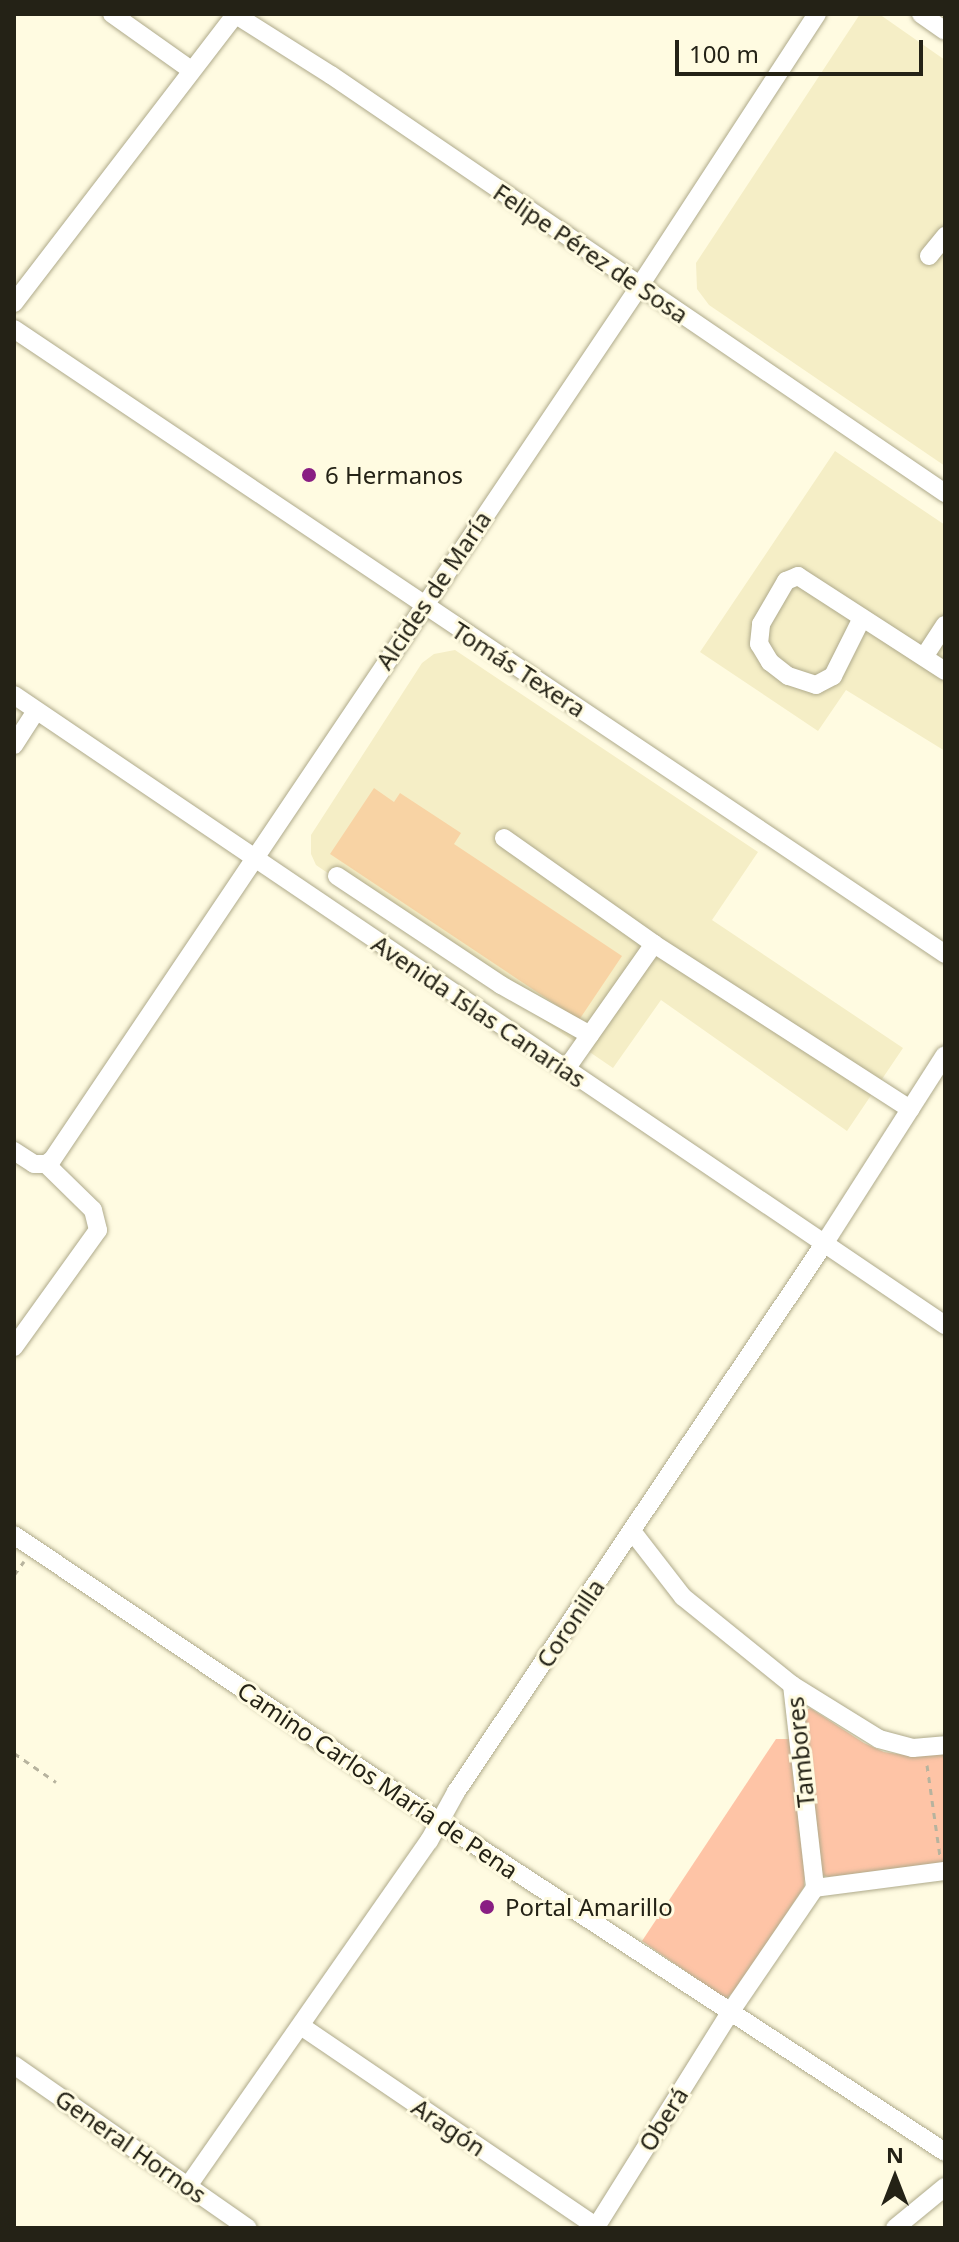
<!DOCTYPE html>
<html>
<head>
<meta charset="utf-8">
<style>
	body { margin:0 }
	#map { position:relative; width:959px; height:2242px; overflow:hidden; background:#fffbe1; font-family:"Noto Sans",sans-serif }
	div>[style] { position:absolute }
	.built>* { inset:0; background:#f5eec6 }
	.green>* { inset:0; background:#fec4a6 }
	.building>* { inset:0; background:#f8d3a4 }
	.path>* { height:3px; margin-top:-1.5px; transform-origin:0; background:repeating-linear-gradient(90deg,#b7b39e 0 6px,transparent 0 12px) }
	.roads { filter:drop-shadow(0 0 2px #afaa8b) drop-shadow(0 0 2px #afaa8b) }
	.minor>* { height:18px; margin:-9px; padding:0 9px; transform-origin:9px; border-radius:9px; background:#fff }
	.dots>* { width:22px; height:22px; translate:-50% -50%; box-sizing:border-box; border:4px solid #fffbe1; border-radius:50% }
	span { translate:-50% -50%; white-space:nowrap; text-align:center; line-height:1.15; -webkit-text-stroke:6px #fffbe1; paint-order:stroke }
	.street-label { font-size:24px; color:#242216 }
	.poi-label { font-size:24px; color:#242216 }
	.left { translate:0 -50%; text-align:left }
	.frame { position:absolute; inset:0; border:16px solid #242216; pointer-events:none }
	.north { position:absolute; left:855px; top:2138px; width:80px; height:80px; -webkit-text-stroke:6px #fffbe1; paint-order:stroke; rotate:0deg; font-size:22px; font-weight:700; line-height:32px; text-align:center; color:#242216 }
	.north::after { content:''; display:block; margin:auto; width:28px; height:36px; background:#242216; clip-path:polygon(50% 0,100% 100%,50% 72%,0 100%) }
	.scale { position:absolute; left:675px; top:40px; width:248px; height:36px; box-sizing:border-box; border:4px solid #242216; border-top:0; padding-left:10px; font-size:24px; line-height:28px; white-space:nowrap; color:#242216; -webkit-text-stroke:6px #fffbe1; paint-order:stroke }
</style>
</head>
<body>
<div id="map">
	<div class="built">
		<div style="clip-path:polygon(860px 14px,879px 14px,945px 60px,945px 466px,709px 305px,697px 289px,696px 263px)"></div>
		<div style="clip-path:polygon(835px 451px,945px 525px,945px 751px,846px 690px,818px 731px,700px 652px)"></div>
		<div style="clip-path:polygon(455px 650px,758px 852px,712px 920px,903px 1048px,847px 1131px,661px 1000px,613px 1068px,316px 865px,311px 854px,311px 835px,422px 663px,434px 654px)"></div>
	</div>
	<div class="green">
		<div style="clip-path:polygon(810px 1708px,864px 1743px,884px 1752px,904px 1755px,945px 1751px,945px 1863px,828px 1877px,820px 1874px,803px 1712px)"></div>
		<div style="clip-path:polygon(776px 1739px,792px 1739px,805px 1871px,804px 1887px,737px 1988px,726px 1999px,642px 1941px)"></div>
	</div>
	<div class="building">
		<div style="clip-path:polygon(374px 788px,394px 802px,400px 793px,461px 833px,454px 844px,622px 956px,579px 1020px,330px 854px)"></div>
	</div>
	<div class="path">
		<div style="left:14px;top:1575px;width:17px;rotate:-54deg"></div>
		<div style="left:14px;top:1753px;width:51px;rotate:34.6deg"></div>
		<div style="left:927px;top:1765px;width:92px;rotate:81.9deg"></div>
	</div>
	<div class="roads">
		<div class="minor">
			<div style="left:112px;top:14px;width:97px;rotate:35.3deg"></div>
			<div style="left:921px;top:14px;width:29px;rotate:35deg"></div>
			<div style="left:236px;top:15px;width:112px;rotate:32.3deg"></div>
			<div style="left:331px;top:75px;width:743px;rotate:34.25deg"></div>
			<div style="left:929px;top:256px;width:26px;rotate:-51deg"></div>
			<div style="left:14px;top:303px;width:364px;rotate:-52.5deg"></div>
			<div style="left:14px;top:329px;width:1121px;rotate:33.87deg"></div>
			<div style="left:862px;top:618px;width:65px;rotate:116.6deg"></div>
			<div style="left:833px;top:676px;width:19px;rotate:152deg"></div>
			<div style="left:816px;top:685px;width:29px;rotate:-162deg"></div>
			<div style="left:788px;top:676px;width:23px;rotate:-142deg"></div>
			<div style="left:770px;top:662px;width:21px;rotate:-121deg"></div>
			<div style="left:759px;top:644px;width:20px;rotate:-84deg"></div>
			<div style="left:761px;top:624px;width:50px;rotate:-59.8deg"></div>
			<div style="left:786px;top:581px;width:13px;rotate:-23deg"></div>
			<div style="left:798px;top:576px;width:175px;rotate:32.9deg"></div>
			<div style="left:924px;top:657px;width:38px;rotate:-57deg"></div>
			<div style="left:14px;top:695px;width:1124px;rotate:34.09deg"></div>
			<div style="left:14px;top:745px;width:40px;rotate:-57.1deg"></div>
			<div style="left:504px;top:838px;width:184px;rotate:35.2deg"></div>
			<div style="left:654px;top:944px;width:305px;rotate:32.8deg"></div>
			<div style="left:337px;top:876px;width:197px;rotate:33.6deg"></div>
			<div style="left:501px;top:985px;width:102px;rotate:29.3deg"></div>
			<div style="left:566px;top:1069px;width:153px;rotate:-54.9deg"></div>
			<div style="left:14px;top:1151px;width:24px;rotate:33deg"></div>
			<div style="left:34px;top:1164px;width:12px"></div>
			<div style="left:46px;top:1164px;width:7px;rotate:-34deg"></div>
			<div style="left:52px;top:1160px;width:1052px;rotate:-56.08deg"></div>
			<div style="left:639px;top:287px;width:326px;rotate:-56.9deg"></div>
			<div style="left:14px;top:1347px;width:144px;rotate:-54.3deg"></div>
			<div style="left:98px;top:1230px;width:21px;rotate:-104deg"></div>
			<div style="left:93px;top:1210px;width:66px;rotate:-135.6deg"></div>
			<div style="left:632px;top:1531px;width:83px;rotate:52.3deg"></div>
			<div style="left:683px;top:1597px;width:140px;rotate:38.9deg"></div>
			<div style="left:792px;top:1685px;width:102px;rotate:31.8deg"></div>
			<div style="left:879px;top:1739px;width:35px;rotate:15deg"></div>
			<div style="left:913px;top:1748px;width:32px;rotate:-5deg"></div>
			<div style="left:14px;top:1535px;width:514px;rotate:33.97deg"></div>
			<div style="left:440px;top:1822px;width:603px;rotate:33.16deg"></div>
			<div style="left:792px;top:1685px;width:204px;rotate:83.5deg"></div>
			<div style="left:301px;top:2026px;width:359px;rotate:34.2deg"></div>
			<div style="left:14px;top:2065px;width:285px;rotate:34.9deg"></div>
			<div style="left:188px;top:2186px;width:421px;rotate:-55.1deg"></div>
			<div style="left:429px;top:1841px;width:56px;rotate:-61.1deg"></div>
			<div style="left:456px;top:1792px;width:660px;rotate:-56.12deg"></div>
			<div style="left:824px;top:1244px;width:224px;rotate:-57.4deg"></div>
			<div style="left:596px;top:2227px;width:255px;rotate:-58deg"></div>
			<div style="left:731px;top:2011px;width:149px;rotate:-55.7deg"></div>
			<div style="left:815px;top:1888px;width:131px;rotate:-7.5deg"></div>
			<div style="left:895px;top:2228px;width:65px;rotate:-39.4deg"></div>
		</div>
	</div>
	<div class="dots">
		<div style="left:309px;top:475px;background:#891e83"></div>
		<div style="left:487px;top:1907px;background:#891e83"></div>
	</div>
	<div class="street-label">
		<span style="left:591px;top:253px;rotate:34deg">Felipe Pérez de Sosa</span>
		<span style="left:433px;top:590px;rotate:-56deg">Alcides de María</span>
		<span style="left:519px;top:669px;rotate:33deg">Tomás Texera</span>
		<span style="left:479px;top:1011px;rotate:34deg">Avenida Islas Canarias</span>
		<span style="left:570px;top:1623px;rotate:-56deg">Coronilla</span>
		<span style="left:800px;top:1752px;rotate:-96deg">Tambores</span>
		<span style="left:378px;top:1780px;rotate:34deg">Camino Carlos María de Pena</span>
		<span style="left:663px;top:2119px;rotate:-58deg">Oberá</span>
		<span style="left:449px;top:2127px;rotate:34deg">Aragón</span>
		<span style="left:131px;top:2146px;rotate:35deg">General Hornos</span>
	</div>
	<div class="poi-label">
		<span class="left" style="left:325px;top:475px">6 Hermanos</span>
		<span class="left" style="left:505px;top:1907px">Portal Amarillo</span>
	</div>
	<div class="frame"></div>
	<div class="north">N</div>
	<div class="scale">100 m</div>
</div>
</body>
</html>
